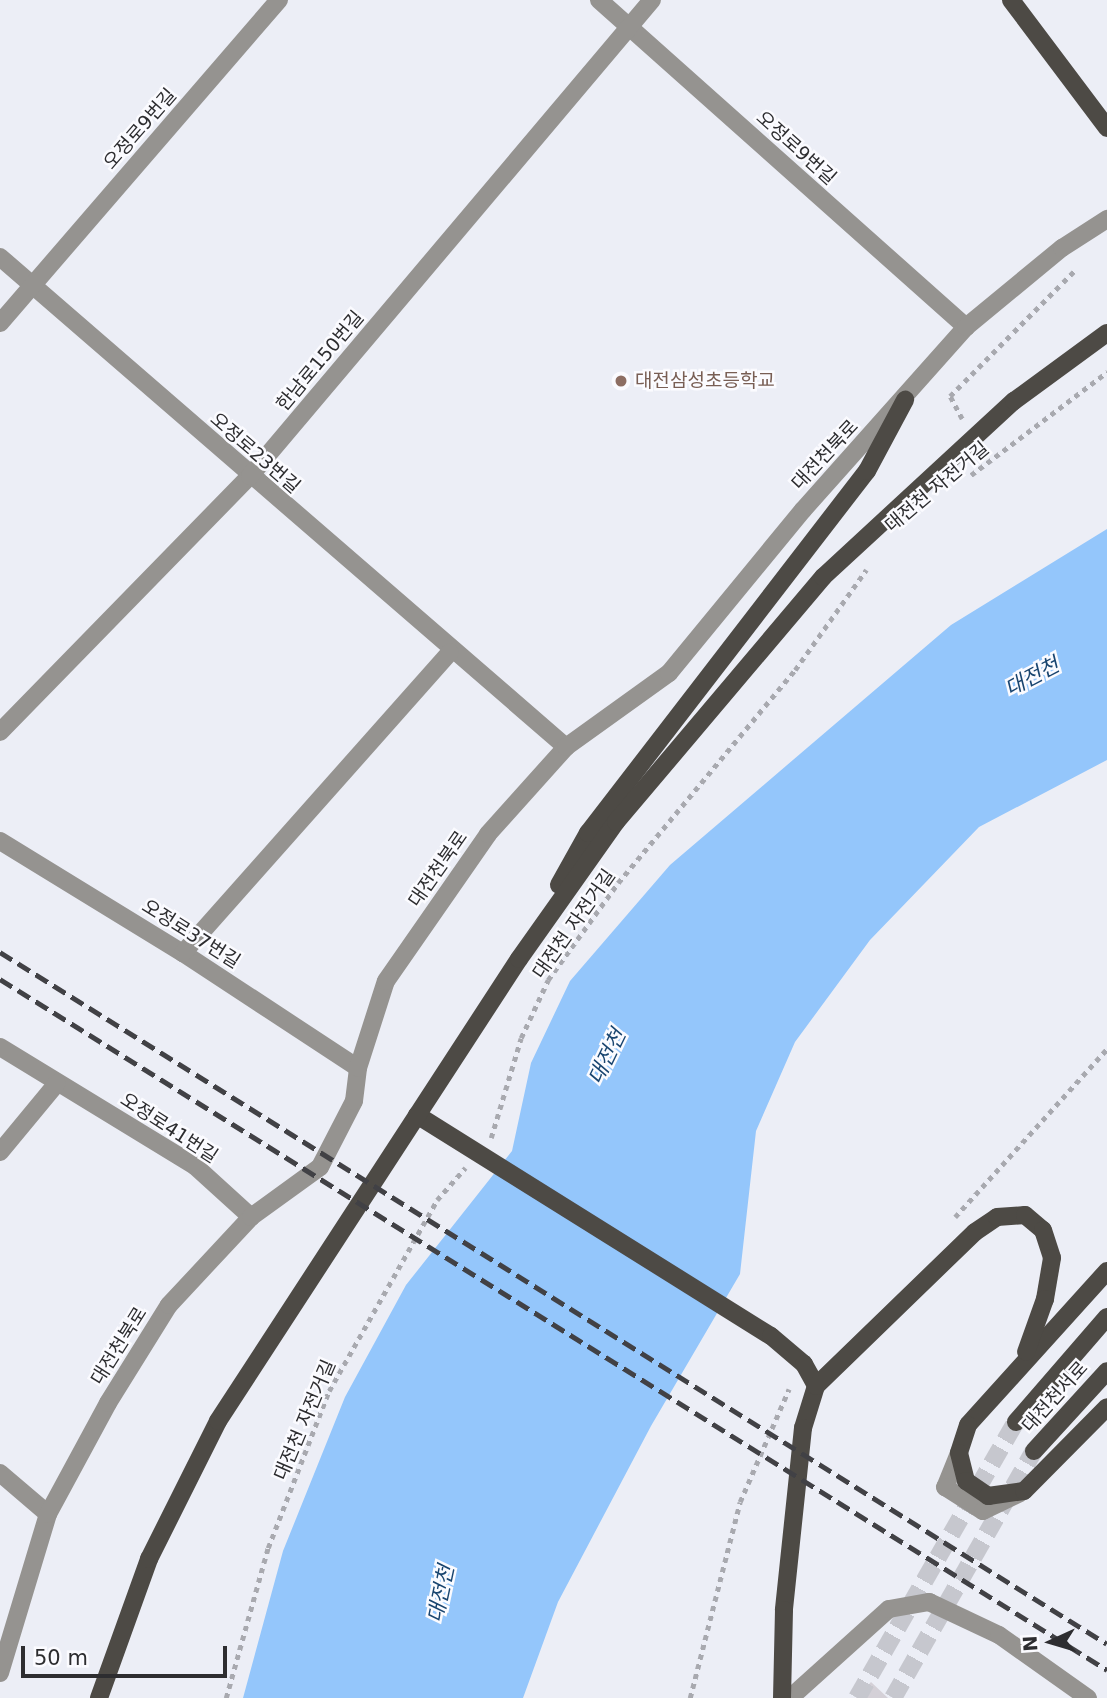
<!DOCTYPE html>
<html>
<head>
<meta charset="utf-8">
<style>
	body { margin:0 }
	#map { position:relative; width:1107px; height:1698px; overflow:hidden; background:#eceef6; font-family:"DejaVu Sans","Noto Sans KR",sans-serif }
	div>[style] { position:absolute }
	.water>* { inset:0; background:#94c6fb }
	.building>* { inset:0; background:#d4d0d7 }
	.major-tunnel>* { height:18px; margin-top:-9px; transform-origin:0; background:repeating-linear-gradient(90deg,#c6c7ce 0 18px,transparent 0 27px) }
	.path>* { height:4.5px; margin-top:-2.25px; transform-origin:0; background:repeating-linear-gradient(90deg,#a8a9af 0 5px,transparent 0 10px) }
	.minor>* { height:18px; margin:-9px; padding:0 9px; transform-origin:9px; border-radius:9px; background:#959390 }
	.major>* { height:18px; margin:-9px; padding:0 9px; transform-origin:9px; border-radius:9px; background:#4d4a45 }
	.rail>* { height:5px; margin-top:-2.5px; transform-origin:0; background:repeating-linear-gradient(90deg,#414145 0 14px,transparent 0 21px) }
	.dots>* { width:19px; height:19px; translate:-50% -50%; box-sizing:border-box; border:4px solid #fbfbff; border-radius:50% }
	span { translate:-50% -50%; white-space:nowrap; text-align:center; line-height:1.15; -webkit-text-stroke:5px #fbfbff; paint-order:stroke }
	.street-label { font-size:19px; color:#2d2d30 }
	.education-label { font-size:19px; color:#785e54 }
	.left { translate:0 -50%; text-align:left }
	.water-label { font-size:21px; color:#194570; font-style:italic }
	.north { position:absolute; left:1016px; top:1607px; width:70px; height:70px; -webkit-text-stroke:5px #fbfbff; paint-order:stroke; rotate:266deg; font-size:19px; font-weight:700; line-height:28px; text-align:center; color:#2d2d30 }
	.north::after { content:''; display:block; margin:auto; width:24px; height:32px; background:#2d2d30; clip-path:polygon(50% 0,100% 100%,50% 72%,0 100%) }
	.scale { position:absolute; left:21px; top:1646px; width:206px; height:32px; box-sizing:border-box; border:4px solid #2d2d30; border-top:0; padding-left:9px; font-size:21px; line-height:24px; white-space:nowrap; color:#2d2d30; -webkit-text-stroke:5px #fbfbff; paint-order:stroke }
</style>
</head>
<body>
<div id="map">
	<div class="water">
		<div style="clip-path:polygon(1107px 529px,1107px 760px,979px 827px,870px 940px,795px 1042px,756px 1131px,740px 1274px,651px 1426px,558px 1602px,523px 1698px,243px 1698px,283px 1551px,345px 1397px,406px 1285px,512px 1151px,531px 1063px,570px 981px,670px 865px,951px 625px)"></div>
	</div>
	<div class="building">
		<div style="clip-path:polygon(871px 1682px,888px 1698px,857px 1698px)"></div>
	</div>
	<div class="major-tunnel">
		<div style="left:857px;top:1698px;width:319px;rotate:-60.1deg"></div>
		<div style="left:893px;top:1698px;width:284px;rotate:-60.3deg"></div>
	</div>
	<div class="path">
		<div style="left:962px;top:419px;width:26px;rotate:-118deg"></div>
		<div style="left:950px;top:396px;width:179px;rotate:-45.2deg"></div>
		<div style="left:971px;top:475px;width:171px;rotate:-37.1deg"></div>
		<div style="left:491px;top:1138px;width:104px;rotate:-73.3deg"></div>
		<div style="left:521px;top:1038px;width:64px;rotate:-65deg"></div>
		<div style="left:548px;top:980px;width:120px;rotate:-54.2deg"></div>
		<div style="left:618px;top:883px;width:277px;rotate:-50.3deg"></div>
		<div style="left:795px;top:670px;width:123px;rotate:-54.6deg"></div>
		<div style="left:955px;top:1217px;width:227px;rotate:-47.9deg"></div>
		<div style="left:226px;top:1698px;width:156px;rotate:-74.4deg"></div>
		<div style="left:268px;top:1548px;width:168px;rotate:-68.8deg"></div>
		<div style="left:329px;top:1391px;width:219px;rotate:-60.5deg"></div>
		<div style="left:437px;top:1200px;width:43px;rotate:-48.8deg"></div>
		<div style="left:690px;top:1698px;width:202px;rotate:-75.7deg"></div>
		<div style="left:740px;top:1502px;width:123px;rotate:-66.6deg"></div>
	</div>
	<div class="minor">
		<div style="left:599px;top:0;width:492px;rotate:41.7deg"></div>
		<div style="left:0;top:257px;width:749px;rotate:40.88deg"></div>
		<div style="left:0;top:323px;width:427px;rotate:-49.2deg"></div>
		<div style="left:0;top:732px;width:358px;rotate:-45.7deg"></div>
		<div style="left:250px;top:476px;width:623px;rotate:-49.82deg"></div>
		<div style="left:0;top:841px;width:215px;rotate:31.5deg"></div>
		<div style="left:183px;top:953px;width:209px;rotate:33.3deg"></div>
		<div style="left:183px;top:953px;width:402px;rotate:-48.4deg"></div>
		<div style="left:0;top:1047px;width:228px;rotate:31.4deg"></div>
		<div style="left:195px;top:1166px;width:76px;rotate:42.3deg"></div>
		<div style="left:0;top:1152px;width:89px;rotate:-50.4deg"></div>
		<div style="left:959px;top:1453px;width:37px;rotate:112deg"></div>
		<div style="left:945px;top:1487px;width:45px;rotate:32.3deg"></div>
		<div style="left:983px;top:1511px;width:41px;rotate:-25.9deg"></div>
		<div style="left:0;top:1473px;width:63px;rotate:40.5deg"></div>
		<div style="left:0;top:1673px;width:166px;rotate:-73.2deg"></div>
		<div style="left:48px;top:1514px;width:126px;rotate:-61.6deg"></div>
		<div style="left:108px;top:1403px;width:115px;rotate:-58.1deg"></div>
		<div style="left:169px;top:1305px;width:120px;rotate:-47deg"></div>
		<div style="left:251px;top:1217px;width:85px;rotate:-35.9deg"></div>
		<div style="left:320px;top:1167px;width:74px;rotate:-62.7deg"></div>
		<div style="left:354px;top:1101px;width:33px;rotate:-83deg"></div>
		<div style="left:358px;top:1068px;width:91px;rotate:-72.2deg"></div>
		<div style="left:386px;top:981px;width:179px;rotate:-55.2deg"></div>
		<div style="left:488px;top:834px;width:117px;rotate:-48.1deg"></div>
		<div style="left:566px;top:747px;width:127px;rotate:-35.7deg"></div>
		<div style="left:669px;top:673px;width:211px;rotate:-50.6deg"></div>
		<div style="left:803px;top:510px;width:245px;rotate:-48.3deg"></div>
		<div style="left:966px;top:327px;width:124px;rotate:-39.5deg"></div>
		<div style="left:1062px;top:248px;width:54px;rotate:-32.8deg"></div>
		<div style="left:790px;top:1698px;width:133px;rotate:-42deg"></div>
		<div style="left:889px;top:1609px;width:41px;rotate:-9.9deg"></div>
		<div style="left:929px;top:1602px;width:77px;rotate:25.2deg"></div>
		<div style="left:999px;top:1635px;width:109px;rotate:35.3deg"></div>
	</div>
	<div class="major">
		<div style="left:1011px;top:0;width:160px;rotate:53.1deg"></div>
		<div style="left:559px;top:885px;width:60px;rotate:-60.9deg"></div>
		<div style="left:588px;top:833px;width:457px;rotate:-52.4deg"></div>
		<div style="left:867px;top:471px;width:81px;rotate:-61.8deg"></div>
		<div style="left:417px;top:1115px;width:417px;rotate:32deg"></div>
		<div style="left:771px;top:1336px;width:43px;rotate:40.3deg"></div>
		<div style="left:804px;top:1364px;width:25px;rotate:61deg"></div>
		<div style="left:816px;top:1386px;width:44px;rotate:107.2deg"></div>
		<div style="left:803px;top:1428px;width:183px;rotate:96deg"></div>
		<div style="left:784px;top:1610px;width:88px;rotate:91.3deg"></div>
		<div style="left:1107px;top:1271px;width:207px;rotate:132.1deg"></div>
		<div style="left:968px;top:1425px;width:29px;rotate:108deg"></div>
		<div style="left:959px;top:1453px;width:29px;rotate:76deg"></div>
		<div style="left:966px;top:1481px;width:27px;rotate:34deg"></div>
		<div style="left:988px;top:1496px;width:36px;rotate:-8deg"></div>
		<div style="left:1024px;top:1491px;width:118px;rotate:-45.3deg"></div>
		<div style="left:816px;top:1386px;width:221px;rotate:-44.1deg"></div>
		<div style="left:975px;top:1232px;width:27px;rotate:-34deg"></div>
		<div style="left:997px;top:1217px;width:28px;rotate:-4deg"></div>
		<div style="left:1025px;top:1215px;width:23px;rotate:40deg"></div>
		<div style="left:1043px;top:1230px;width:29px;rotate:72deg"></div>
		<div style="left:1052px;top:1258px;width:42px;rotate:99.7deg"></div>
		<div style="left:1045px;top:1299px;width:56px;rotate:109.7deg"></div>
		<div style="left:1016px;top:1422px;width:139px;rotate:-49.1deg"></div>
		<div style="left:1034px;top:1451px;width:108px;rotate:-47.6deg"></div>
		<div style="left:99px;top:1698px;width:148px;rotate:-70.2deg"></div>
		<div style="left:149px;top:1559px;width:154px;rotate:-63.4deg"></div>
		<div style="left:218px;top:1421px;width:551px;rotate:-56.92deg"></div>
		<div style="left:519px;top:959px;width:168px;rotate:-54.7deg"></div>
		<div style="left:616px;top:822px;width:321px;rotate:-49.8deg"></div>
		<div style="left:823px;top:577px;width:260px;rotate:-42.7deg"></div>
		<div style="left:1014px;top:401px;width:115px;rotate:-36.2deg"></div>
	</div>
	<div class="rail">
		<div style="left:0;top:952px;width:1305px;rotate:32.01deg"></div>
		<div style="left:0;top:979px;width:1305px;rotate:31.97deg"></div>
	</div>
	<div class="dots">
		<div style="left:621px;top:381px;background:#8d6e63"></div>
	</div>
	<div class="street-label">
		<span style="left:140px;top:129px;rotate:-49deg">오정로9번길</span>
		<span style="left:796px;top:148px;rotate:42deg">오정로9번길</span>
		<span style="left:320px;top:361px;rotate:-50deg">한남로150번길</span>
		<span style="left:255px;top:453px;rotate:41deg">오정로23번길</span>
		<span style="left:825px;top:455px;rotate:-47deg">대전천북로</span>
		<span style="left:937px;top:487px;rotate:-40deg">대전천 자전거길</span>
		<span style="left:438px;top:869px;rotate:-55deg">대전천북로</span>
		<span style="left:574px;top:924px;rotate:-55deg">대전천 자전거길</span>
		<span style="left:191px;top:934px;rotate:32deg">오정로37번길</span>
		<span style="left:169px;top:1128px;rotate:33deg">오정로41번길</span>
		<span style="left:119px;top:1346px;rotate:-58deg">대전천북로</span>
		<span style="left:1055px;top:1397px;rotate:-48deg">대전천서로</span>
		<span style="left:305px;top:1420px;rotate:-67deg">대전천 자전거길</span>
	</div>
	<div class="education-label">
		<span class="left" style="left:635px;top:381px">대전삼성초등학교</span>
	</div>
	<div class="water-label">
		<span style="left:1032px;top:677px;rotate:-28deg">대전천</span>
		<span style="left:607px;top:1057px;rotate:-64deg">대전천</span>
		<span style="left:441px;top:1594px;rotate:-78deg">대전천</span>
	</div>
	<div class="north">N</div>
	<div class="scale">50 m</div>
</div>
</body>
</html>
